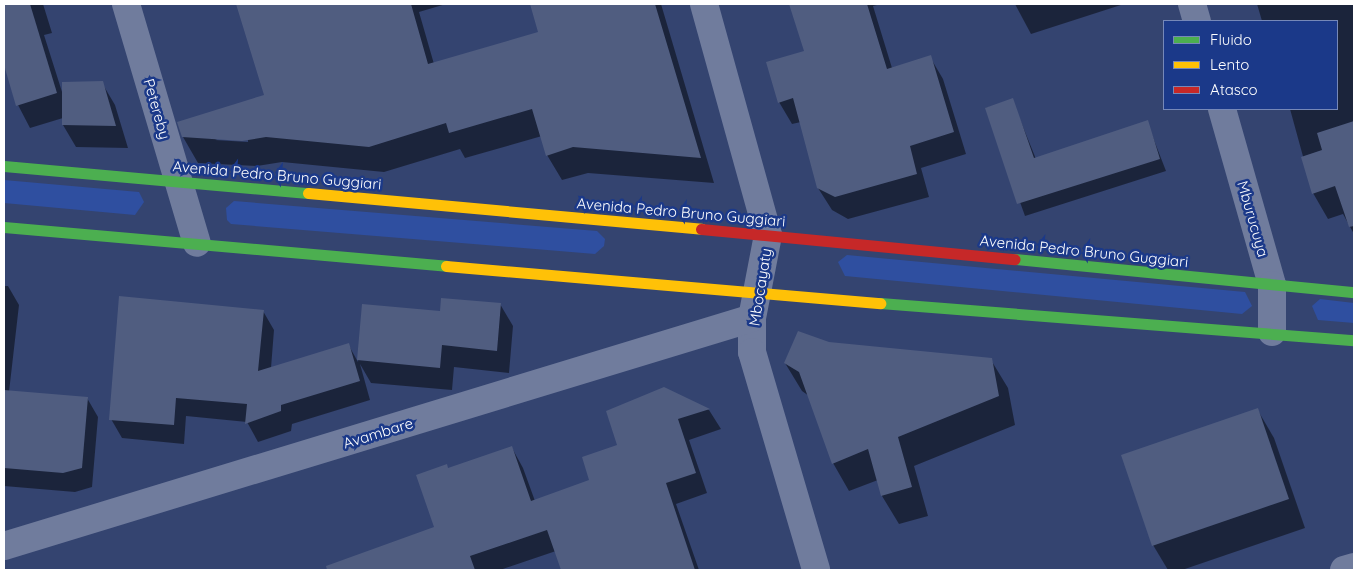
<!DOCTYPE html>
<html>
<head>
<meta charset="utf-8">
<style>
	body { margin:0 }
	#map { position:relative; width:1358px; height:574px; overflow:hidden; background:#344470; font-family:Quicksand,sans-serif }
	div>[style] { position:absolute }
	.green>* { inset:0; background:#2f4fa0 }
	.shadow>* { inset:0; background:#0007 }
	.building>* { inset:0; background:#505d80 }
	.street>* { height:28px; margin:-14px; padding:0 14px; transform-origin:14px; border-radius:14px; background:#707c9d }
	.fast>* { height:11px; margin:-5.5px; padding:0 5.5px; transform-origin:5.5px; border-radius:5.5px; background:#4caf50 }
	.slow>* { height:11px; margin:-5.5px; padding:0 5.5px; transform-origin:5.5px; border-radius:5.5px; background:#ffc107 }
	.jam>* { height:11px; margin:-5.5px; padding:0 5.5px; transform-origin:5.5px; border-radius:5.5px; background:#c62828 }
	span { translate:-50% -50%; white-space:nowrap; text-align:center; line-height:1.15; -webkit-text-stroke:5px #1b3989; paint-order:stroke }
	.street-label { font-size:15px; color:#fff }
	.frame { position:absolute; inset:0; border:5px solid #fff; pointer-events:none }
	.legend { position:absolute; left:1163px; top:20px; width:175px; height:90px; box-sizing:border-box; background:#1b3989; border:1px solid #7688b8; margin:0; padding:6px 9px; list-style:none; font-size:15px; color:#fff }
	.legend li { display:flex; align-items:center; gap:10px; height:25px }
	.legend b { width:25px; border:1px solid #7688b8 }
</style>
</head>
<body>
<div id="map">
	<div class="green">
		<div style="clip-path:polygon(4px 180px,139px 192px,144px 202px,135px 215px,4px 203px)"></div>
		<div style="clip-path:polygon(234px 201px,597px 231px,605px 239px,604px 246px,595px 254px,231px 224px,227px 220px,226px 208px)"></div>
		<div style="clip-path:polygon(847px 255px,1245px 292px,1252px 306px,1242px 314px,845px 276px,838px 262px)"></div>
		<div style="clip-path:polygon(1320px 299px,1354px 303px,1354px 323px,1318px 320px,1312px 306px)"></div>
	</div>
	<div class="shadow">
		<div style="clip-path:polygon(4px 4px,43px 4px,52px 33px,44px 35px,63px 95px,102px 83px,115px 105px,128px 148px,76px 147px,63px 125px,63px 118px,30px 128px,18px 105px,6px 69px,4px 69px)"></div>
		<div style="clip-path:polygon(evenodd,238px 4px,446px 4px,419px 12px,434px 64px,540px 33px,531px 4px,661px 4px,714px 183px,588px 173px,562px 180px,547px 155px,542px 136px,465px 158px,460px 149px,384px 172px,282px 162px,257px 166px,198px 163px,183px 137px,266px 96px,238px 4px,220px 138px,248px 140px,248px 142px,215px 140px,220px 138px)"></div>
		<div style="clip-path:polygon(791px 4px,881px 4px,873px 6px,892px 68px,930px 57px,943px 79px,966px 154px,921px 168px,929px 197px,848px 219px,832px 210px,818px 188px,801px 122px,792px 124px,779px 102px,805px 52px)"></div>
		<div style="clip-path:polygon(1015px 4px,1124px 4px,1031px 34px)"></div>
		<div style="clip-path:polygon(1257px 4px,1354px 4px,1354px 234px,1343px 214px,1328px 219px,1313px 193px,1290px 109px,1337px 109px,1337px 21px,1262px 21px)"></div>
		<div style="clip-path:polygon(1012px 100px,1036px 159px,1147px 122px,1166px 171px,1025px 216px,986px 108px)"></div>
		<div style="clip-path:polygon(4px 286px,8px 286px,19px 305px,9px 392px,87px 398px,98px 417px,92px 487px,75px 492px,4px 486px)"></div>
		<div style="clip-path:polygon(500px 304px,513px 326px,509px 373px,454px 367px,452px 390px,371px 383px,360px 364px,370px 400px,292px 424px,291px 431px,258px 442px,247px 422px,186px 416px,184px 444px,122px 438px,111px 419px,263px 311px,274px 330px,271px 368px,348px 344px,358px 362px,363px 305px,442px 312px)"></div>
		<div style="clip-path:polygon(829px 343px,991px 360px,1008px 388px,1015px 425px,914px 466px,928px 516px,899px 524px,882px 496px,878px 480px,849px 491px,833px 463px,809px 396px,802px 391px,785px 363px)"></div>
		<div style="clip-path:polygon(664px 388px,709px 410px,721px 429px,689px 440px,707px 493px,676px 504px,699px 570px,562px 570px,556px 551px,500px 570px,340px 570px,435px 528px,448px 470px,512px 448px,523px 468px,535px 501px,591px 481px)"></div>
		<div style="clip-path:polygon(1257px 409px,1274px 438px,1305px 528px,1182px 570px,1168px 570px,1153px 545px)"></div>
	</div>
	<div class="building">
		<div style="clip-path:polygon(4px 4px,30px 4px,57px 93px,16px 106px,4px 65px)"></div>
		<div style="clip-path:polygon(236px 4px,411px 4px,428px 64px,538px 32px,530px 4px,655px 4px,701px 158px,573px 147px,546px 156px,532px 109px,449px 133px,446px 123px,369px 147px,266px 137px,242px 141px,182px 137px,177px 122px,264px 95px)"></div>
		<div style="clip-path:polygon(789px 4px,867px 4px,887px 69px,931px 55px,954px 132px,910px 146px,917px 174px,835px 197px,817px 188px,793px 98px,778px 103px,766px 62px,804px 51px)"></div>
		<div style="clip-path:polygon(103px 81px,116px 126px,62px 125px,62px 82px)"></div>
		<div style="clip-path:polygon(1013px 98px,1034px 158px,1148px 120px,1160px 159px,1017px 204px,985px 108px)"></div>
		<div style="clip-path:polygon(1354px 121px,1354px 226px,1349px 227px,1335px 186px,1312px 194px,1301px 157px,1322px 150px,1317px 133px)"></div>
		<div style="clip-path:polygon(119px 296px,264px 310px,258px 371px,349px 343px,360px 381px,281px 405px,281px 411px,245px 424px,247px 404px,176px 398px,174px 425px,109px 420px)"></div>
		<div style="clip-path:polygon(441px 298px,501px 303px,497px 351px,442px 345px,440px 368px,357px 360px,362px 304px,440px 311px)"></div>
		<div style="clip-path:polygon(798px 331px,829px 342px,992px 358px,999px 396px,898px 437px,912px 487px,881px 496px,868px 449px,832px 464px,799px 372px,784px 363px)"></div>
		<div style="clip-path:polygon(664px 387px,710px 409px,678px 419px,696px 473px,666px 483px,695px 570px,561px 570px,547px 530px,470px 556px,475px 570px,327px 570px,326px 566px,434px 527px,416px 475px,447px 464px,448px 468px,512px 446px,531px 501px,589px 480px,582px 457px,617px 445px,606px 411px)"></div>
		<div style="clip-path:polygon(4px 390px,88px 397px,82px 468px,63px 473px,4px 468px)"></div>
		<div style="clip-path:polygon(1258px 408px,1289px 499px,1152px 546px,1121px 455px)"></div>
	</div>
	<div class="street">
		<div style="left:126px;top:4px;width:249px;rotate:73.5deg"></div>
		<div style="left:704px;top:4px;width:240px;rotate:74.5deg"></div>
		<div style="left:768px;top:235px;width:85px;rotate:100.9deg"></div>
		<div style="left:752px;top:318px;width:34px;rotate:90deg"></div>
		<div style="left:752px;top:352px;width:227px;rotate:73.6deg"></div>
		<div style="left:1192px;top:4px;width:18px;rotate:74deg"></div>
		<div style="left:1222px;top:109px;width:183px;rotate:74.1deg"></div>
		<div style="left:1272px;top:285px;width:47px;rotate:90deg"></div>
		<div style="left:4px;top:546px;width:782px;rotate:-16.95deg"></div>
		<div style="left:1344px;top:570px;width:10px;rotate:-17deg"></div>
	</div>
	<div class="fast">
		<div style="left:4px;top:166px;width:305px;rotate:5.1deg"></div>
		<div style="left:4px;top:227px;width:444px;rotate:5deg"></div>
		<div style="left:1015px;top:259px;width:341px;rotate:5.6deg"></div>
		<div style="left:880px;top:303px;width:475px;rotate:4.5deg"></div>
	</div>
	<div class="slow">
		<div style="left:308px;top:193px;width:395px;rotate:5.2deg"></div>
		<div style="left:446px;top:266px;width:436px;rotate:4.9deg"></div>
	</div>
	<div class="jam">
		<div style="left:701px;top:229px;width:315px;rotate:5.5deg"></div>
	</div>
	<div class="street-label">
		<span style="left:157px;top:109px;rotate:74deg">Petereby</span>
		<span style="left:277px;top:175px;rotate:5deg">Avenida Pedro Bruno Guggiari</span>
		<span style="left:681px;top:212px;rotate:5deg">Avenida Pedro Bruno Guggiari</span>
		<span style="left:1253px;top:219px;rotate:74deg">Mburucuya</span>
		<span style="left:1084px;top:251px;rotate:6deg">Avenida Pedro Bruno Guggiari</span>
		<span style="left:760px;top:287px;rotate:-81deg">Mbocayaty</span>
		<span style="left:378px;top:433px;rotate:-17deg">Avambare</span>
	</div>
	<div class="frame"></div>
	<ul class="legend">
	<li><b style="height:6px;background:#4caf50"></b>Fluido</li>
	<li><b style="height:6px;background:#ffc107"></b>Lento</li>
	<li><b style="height:6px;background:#c62828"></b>Atasco</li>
	</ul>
</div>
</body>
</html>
